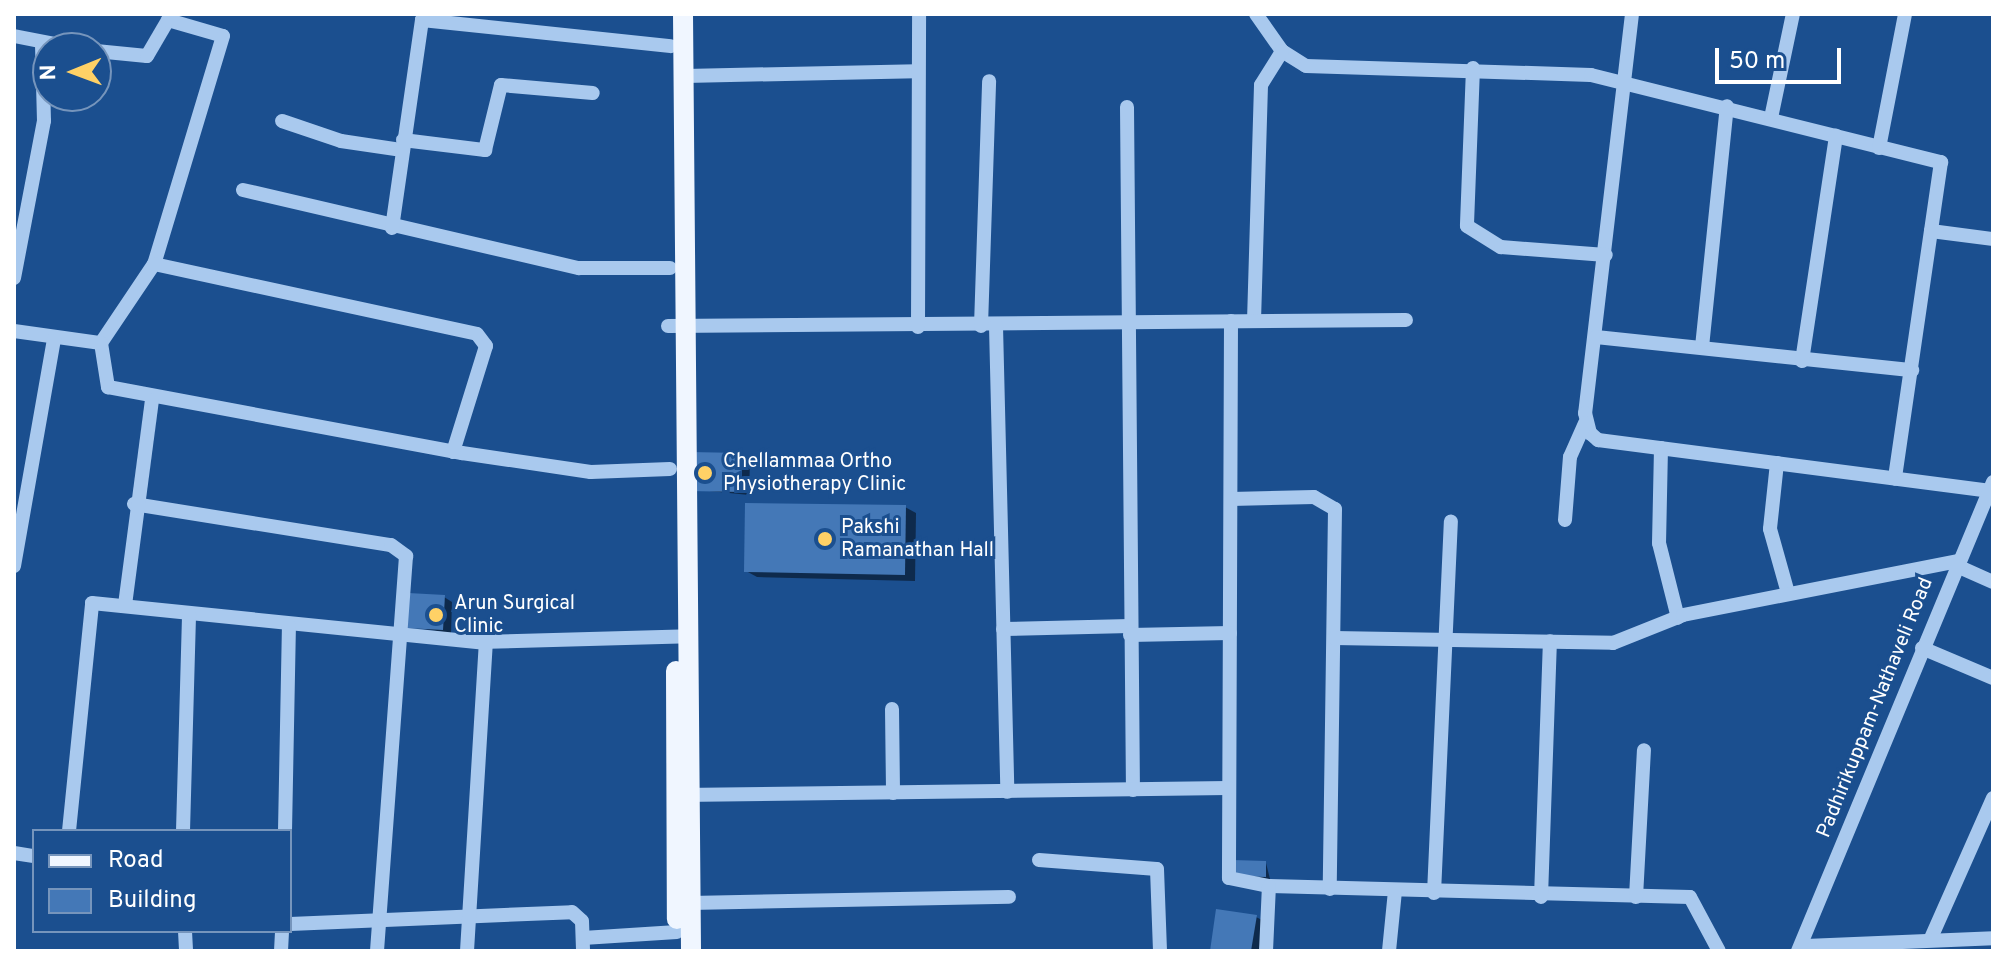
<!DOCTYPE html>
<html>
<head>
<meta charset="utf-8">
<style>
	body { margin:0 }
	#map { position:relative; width:2007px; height:965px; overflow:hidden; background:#1b4f8f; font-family:Overpass,sans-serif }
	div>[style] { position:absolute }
	.shadow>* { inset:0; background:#0007 }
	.building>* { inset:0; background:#4478b7 }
	.minor>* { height:14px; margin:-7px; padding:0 7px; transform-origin:7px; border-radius:7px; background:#a9c9ee }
	.major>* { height:20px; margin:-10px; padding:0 10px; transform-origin:10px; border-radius:10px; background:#f0f6ff }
	.dots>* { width:22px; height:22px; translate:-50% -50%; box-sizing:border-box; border:4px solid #1b4f8f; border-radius:50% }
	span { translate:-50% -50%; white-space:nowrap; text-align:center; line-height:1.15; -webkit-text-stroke:6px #1b4f8f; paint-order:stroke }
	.poi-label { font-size:20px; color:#fff }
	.left { translate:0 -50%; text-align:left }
	.street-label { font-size:20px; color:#fff }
	.frame { position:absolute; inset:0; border:16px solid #fff; pointer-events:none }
	.legend { position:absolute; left:32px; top:829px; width:260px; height:104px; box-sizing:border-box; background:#1b4f8f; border:2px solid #7695bc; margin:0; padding:10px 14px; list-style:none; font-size:24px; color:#fff }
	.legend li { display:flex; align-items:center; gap:16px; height:40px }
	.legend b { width:40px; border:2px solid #7695bc }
	.north { position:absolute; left:32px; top:32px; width:80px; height:80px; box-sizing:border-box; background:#1b4f8f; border:2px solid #7695bc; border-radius:50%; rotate:269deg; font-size:22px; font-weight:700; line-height:32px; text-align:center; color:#fff }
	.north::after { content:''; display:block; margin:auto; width:28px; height:36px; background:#ffd166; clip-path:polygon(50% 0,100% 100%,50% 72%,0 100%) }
	.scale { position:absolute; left:1715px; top:48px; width:126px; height:36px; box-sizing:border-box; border:4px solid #fff; border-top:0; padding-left:10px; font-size:24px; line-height:28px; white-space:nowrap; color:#fff; -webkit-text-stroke:6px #1b4f8f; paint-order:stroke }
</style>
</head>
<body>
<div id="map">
	<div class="shadow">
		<div style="clip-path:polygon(742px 455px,750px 460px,749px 495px,690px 489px)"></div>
		<div style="clip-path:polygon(905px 507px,916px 513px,915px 581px,757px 577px,746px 571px)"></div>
		<div style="clip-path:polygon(444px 597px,452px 602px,451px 633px,408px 627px)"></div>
		<div style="clip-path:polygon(1266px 863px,1270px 879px,1238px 878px)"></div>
		<div style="clip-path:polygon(1256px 917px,1264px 921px,1259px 951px,1212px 951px)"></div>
	</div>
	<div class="building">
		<div style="clip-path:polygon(689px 452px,742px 453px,742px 492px,688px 491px)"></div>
		<div style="clip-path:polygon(745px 503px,906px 505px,905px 575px,744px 572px)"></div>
		<div style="clip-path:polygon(408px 593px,445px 595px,443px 630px,406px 628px)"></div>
		<div style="clip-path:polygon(1232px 860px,1266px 861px,1266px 877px,1231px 876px)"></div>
		<div style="clip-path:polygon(1216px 909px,1257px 915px,1251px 951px,1210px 951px)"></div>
	</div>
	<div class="minor">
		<div style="left:1256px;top:14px;width:45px;rotate:54.9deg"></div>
		<div style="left:1282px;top:51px;width:28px;rotate:32deg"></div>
		<div style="left:1306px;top:66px;width:285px;rotate:1.8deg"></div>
		<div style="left:1591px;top:75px;width:361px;rotate:14deg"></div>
		<div style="left:1941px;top:162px;width:320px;rotate:98.3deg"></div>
		<div style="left:1632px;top:14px;width:402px;rotate:96.7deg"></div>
		<div style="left:1585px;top:413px;width:21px;rotate:76deg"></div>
		<div style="left:1590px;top:433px;width:11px;rotate:41deg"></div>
		<div style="left:1598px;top:440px;width:394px;rotate:7.4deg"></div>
		<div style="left:14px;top:36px;width:62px;rotate:11.1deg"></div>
		<div style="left:96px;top:51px;width:51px;rotate:5.6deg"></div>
		<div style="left:147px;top:56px;width:42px;rotate:-59.7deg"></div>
		<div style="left:168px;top:20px;width:57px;rotate:16.2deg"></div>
		<div style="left:223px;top:36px;width:238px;rotate:106.8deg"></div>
		<div style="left:154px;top:264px;width:95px;rotate:123.9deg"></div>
		<div style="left:101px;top:343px;width:45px;rotate:81deg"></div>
		<div style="left:108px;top:387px;width:360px;rotate:10.6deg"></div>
		<div style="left:462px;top:453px;width:130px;rotate:8.4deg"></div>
		<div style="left:591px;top:472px;width:79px;rotate:-2.2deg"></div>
		<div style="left:1473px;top:68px;width:158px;rotate:92.2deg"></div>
		<div style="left:1467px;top:226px;width:40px;rotate:32deg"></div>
		<div style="left:1501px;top:247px;width:105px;rotate:4.4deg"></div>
		<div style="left:685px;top:76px;width:231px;rotate:-1.2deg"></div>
		<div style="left:1127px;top:107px;width:683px;rotate:89.5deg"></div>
		<div style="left:1771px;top:118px;width:106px;rotate:-78.1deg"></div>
		<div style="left:282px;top:121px;width:62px;rotate:18.7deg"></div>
		<div style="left:341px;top:141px;width:62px;rotate:8.4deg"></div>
		<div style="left:403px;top:140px;width:83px;rotate:7deg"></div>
		<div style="left:485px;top:150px;width:67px;rotate:-76.2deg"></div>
		<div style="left:501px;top:85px;width:92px;rotate:5deg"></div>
		<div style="left:1879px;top:148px;width:136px;rotate:-79deg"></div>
		<div style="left:243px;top:190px;width:345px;rotate:13.1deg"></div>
		<div style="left:579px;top:268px;width:91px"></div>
		<div style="left:392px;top:228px;width:210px;rotate:-81.8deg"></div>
		<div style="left:422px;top:20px;width:250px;rotate:6deg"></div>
		<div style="left:1931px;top:231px;width:63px;rotate:7.4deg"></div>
		<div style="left:154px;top:264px;width:330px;rotate:12.2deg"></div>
		<div style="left:477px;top:334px;width:15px;rotate:53deg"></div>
		<div style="left:486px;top:346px;width:111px;rotate:107.3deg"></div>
		<div style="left:14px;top:278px;width:160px;rotate:-79.2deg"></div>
		<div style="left:44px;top:121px;width:78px;rotate:-91.5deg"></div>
		<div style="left:1231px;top:321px;width:557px;rotate:90.21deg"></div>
		<div style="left:1229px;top:878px;width:41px;rotate:11.3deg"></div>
		<div style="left:1269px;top:886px;width:421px;rotate:1.5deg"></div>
		<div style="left:1690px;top:897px;width:61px;rotate:61.8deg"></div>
		<div style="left:1254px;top:321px;width:236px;rotate:-88.3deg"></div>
		<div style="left:1261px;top:85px;width:40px;rotate:-58deg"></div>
		<div style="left:668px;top:326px;width:738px;rotate:-0.47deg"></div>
		<div style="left:981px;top:326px;width:245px;rotate:-88.1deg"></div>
		<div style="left:996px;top:326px;width:466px;rotate:88.6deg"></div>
		<div style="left:918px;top:327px;width:313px;rotate:-89.8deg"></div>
		<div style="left:14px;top:331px;width:88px;rotate:7.9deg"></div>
		<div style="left:1596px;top:337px;width:318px;rotate:6deg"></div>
		<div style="left:1702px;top:347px;width:242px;rotate:-84.1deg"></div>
		<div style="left:1802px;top:361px;width:228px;rotate:-81.4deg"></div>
		<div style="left:1661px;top:448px;width:95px;rotate:91.2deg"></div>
		<div style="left:1659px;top:543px;width:77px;rotate:75.8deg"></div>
		<div style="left:1777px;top:463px;width:66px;rotate:96.1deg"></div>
		<div style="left:1770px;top:529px;width:66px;rotate:74.3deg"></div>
		<div style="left:1231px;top:499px;width:83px;rotate:-1.4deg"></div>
		<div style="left:1314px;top:497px;width:24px;rotate:30deg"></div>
		<div style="left:1335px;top:509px;width:380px;rotate:90.8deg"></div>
		<div style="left:134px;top:504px;width:260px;rotate:9.1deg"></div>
		<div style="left:391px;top:545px;width:19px;rotate:36deg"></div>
		<div style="left:406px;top:556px;width:396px;rotate:94.2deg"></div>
		<div style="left:1565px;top:520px;width:63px;rotate:-85.5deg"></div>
		<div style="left:1570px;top:457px;width:37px;rotate:-66deg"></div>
		<div style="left:14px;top:566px;width:231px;rotate:-80deg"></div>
		<div style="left:1957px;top:566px;width:39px;rotate:24deg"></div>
		<div style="left:125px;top:605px;width:206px;rotate:-82.5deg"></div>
		<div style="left:1003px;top:629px;width:127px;rotate:-1.4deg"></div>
		<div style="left:1130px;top:635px;width:100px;rotate:-1.1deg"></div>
		<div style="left:1334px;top:638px;width:279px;rotate:1deg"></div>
		<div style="left:1613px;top:643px;width:75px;rotate:-21.8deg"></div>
		<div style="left:1683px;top:615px;width:281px;rotate:-11.1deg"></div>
		<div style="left:1922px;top:648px;width:77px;rotate:22.9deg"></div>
		<div style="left:892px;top:709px;width:84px;rotate:89.3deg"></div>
		<div style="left:681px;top:795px;width:547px;rotate:-0.73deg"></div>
		<div style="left:69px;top:831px;width:229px;rotate:-84.2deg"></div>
		<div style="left:92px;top:603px;width:389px;rotate:5.8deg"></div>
		<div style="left:479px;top:642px;width:210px;rotate:-1.6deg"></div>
		<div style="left:183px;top:831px;width:217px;rotate:-88.4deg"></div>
		<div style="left:285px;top:831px;width:205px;rotate:-88.9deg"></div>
		<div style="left:14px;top:853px;width:20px;rotate:9deg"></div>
		<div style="left:1039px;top:860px;width:118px;rotate:4.4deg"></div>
		<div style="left:1157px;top:869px;width:82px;rotate:87.9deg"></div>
		<div style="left:1434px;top:893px;width:372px;rotate:-87.4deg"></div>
		<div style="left:1541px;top:897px;width:256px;rotate:-88deg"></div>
		<div style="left:1636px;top:897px;width:147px;rotate:-86.9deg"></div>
		<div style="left:690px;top:903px;width:319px;rotate:-1.1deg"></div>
		<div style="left:290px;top:924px;width:282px;rotate:-2.4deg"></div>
		<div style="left:572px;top:912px;width:13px;rotate:42deg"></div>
		<div style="left:582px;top:921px;width:30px;rotate:88deg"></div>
		<div style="left:185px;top:931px;width:20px;rotate:87deg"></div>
		<div style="left:583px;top:938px;width:94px;rotate:-3.7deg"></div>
		<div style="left:1931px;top:938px;width:153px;rotate:-66.1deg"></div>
		<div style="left:1806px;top:946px;width:187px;rotate:-2.4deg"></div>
		<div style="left:281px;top:951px;width:20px;rotate:-87deg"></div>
		<div style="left:467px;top:951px;width:310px;rotate:-86.5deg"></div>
		<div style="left:1266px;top:951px;width:65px;rotate:-87.4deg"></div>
		<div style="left:1389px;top:951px;width:60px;rotate:-84.3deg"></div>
		<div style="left:1798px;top:951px;width:508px;rotate:-67.42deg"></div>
	</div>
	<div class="major">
		<div style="left:683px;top:14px;width:937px;rotate:89.51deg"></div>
		<div style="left:676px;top:671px;width:248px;rotate:89.8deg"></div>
	</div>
	<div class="dots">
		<div style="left:705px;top:473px;background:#ffd166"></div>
		<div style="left:825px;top:539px;background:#ffd166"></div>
		<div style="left:436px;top:615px;background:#ffd166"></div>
	</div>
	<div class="poi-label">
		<span class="left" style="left:723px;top:474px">Chellammaa Ortho<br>Physiotherapy Clinic</span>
		<span class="left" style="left:841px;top:540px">Pakshi<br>Ramanathan Hall</span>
		<span class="left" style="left:454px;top:616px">Arun Surgical<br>Clinic</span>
	</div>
	<div class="street-label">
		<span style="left:1876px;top:708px;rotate:-68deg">Padhirikuppam-Nathaveli Road</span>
	</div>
	<div class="frame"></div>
	<ul class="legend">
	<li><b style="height:10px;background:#f0f6ff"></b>Road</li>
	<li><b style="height:22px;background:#4478b7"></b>Building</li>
	</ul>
	<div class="north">N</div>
	<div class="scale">50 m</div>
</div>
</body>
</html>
